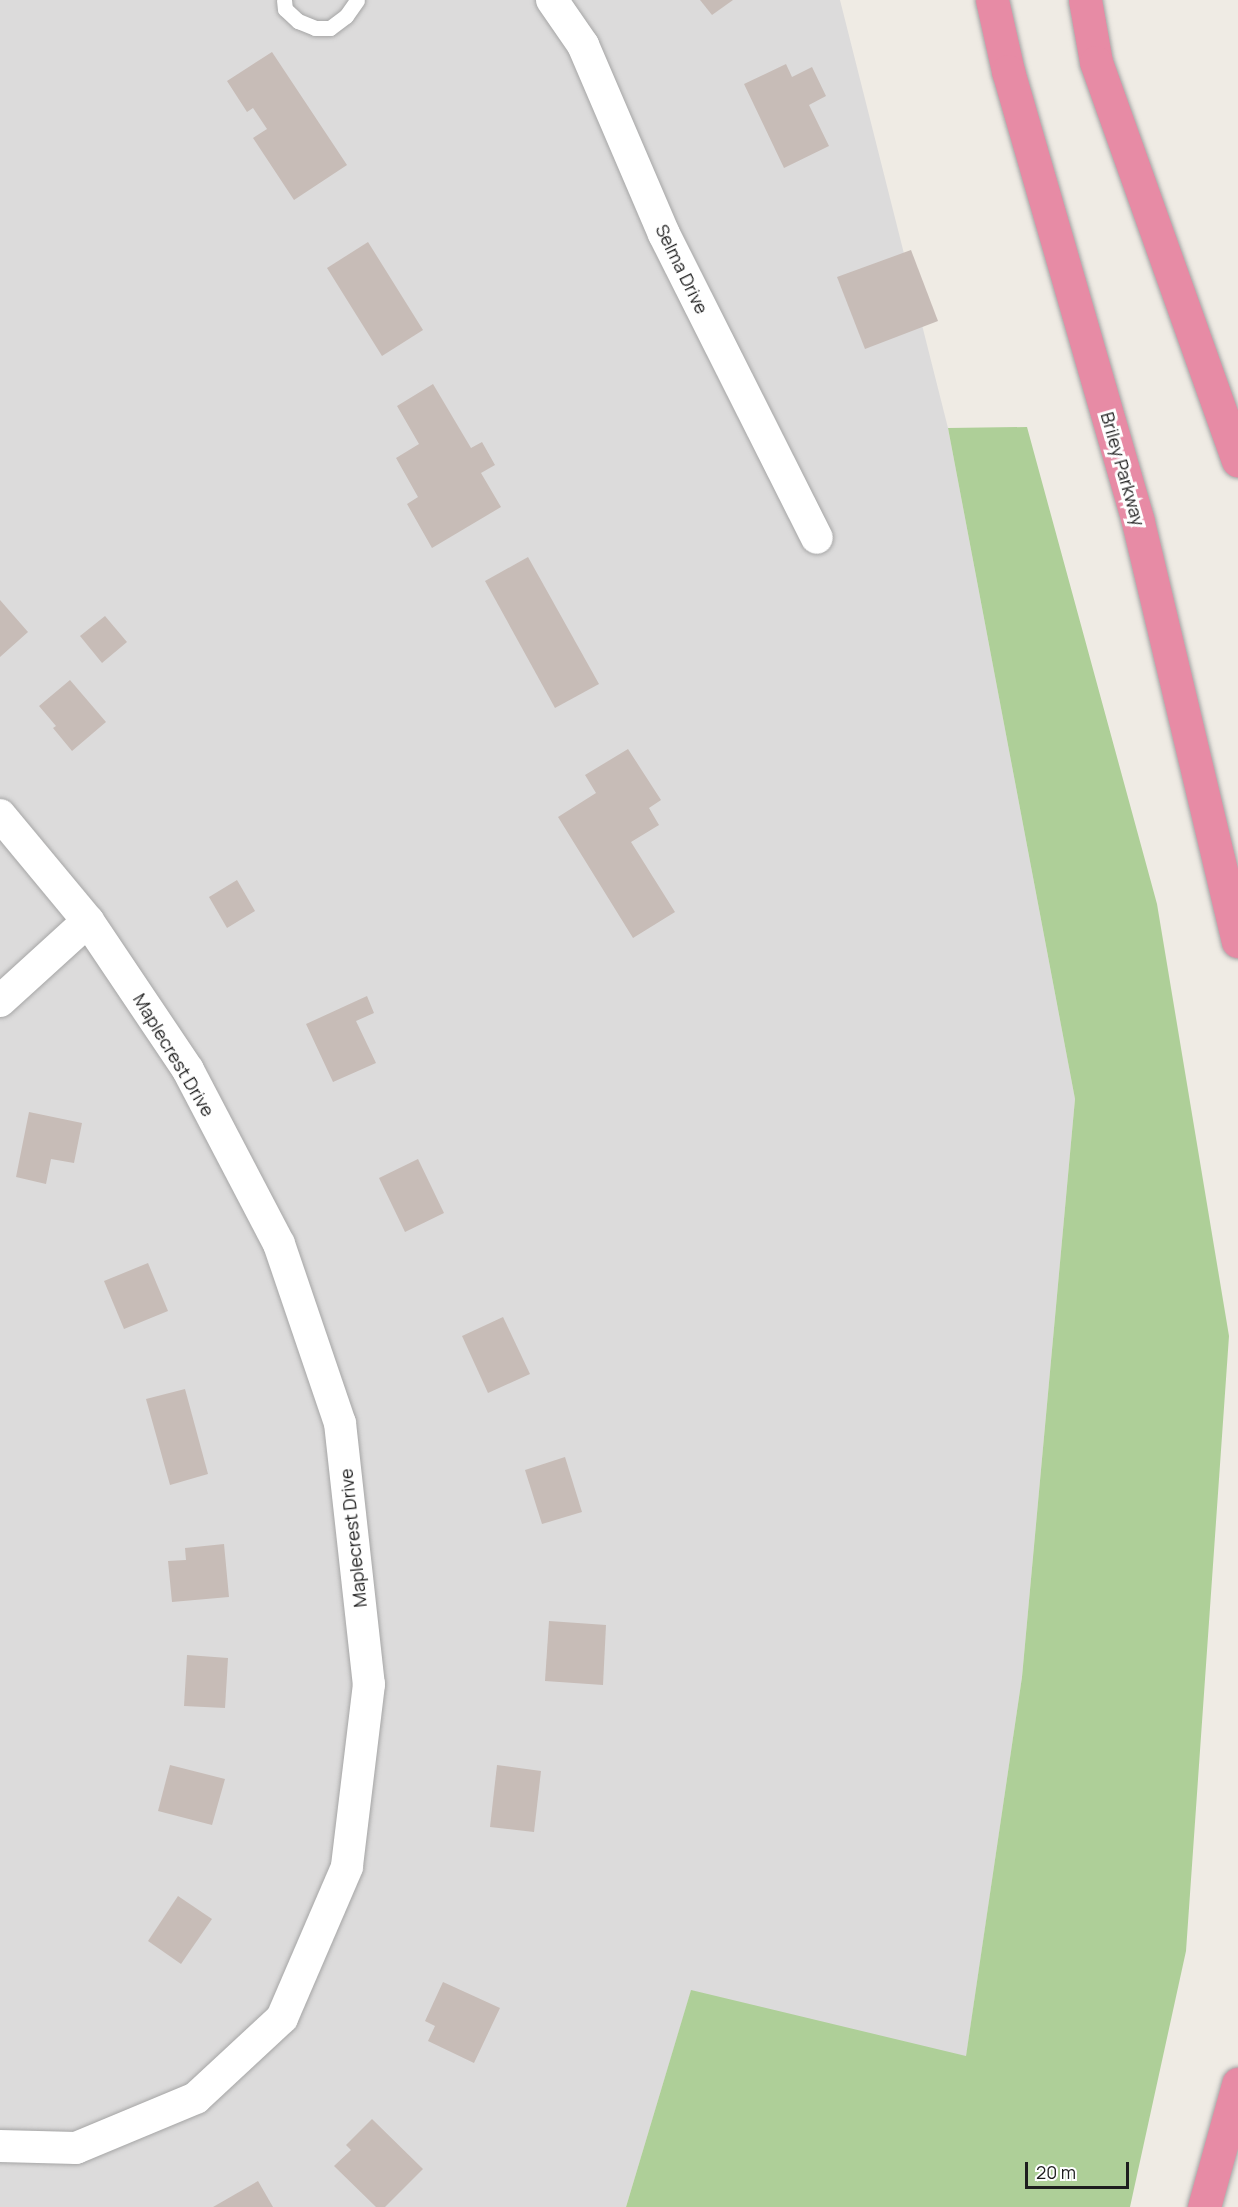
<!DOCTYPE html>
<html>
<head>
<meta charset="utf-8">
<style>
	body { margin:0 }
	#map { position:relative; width:1238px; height:2207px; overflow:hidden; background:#efebe4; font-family:Manrope,sans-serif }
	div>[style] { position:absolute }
	.residential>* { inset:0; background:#dcdbdb }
	.forest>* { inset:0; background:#aecf98 }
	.building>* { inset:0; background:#c7bcb7 }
	.roads { filter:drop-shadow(0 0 2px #a5a5a5) drop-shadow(0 0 2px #a5a5a5) }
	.lane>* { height:15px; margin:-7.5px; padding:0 7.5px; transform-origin:7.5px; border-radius:7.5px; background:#fff }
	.street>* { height:32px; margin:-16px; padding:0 16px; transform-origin:16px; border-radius:16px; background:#fff }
	.highway>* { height:33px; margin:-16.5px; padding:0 16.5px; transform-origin:16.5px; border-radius:16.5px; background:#e78ba5 }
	span { translate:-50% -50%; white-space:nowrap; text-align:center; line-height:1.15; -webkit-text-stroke:6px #fff; paint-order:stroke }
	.street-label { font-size:18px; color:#1e1e1e }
	.scale { position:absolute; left:1025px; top:2162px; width:104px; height:27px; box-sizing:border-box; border:3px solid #1e1e1e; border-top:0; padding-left:8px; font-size:18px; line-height:21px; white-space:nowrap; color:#1e1e1e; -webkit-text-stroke:4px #fff; paint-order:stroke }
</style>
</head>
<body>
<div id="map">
	<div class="residential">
		<div style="clip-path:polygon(0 0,840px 0,948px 428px,1075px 1099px,1022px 1677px,966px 2057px,691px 1991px,626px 2207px,0 2207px)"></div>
	</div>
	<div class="forest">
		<div style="clip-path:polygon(1027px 427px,1157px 904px,1229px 1336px,1186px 1951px,1130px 2207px,626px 2207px,691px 1990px,966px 2056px,1022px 1677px,1075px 1099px,948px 428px)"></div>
	</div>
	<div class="building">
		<div style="clip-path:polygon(700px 0,733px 0,712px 15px)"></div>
		<div style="clip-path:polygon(272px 52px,347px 165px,294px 200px,253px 138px,267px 129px,253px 108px,247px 112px,227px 81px)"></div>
		<div style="clip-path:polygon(786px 64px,792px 77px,812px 67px,826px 96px,809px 105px,829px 146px,784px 168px,744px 84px)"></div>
		<div style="clip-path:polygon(368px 242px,423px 330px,382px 356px,327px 268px)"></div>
		<div style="clip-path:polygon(911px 250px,938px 321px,865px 349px,837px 277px)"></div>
		<div style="clip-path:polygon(433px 384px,471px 448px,482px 442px,495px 465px,481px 473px,501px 507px,432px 548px,407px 504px,418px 497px,396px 458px,419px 444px,397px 406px)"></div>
		<div style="clip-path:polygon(528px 557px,599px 684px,555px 708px,485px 581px)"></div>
		<div style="clip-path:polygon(0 600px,28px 632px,0 657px)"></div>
		<div style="clip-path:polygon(105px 616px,127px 642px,102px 663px,80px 636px)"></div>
		<div style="clip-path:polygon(70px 680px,106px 722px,72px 751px,53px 728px,56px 726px,39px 706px)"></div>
		<div style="clip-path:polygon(628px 749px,661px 800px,649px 808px,659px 825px,631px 842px,675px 912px,633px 938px,558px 817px,596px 793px,585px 775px)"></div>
		<div style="clip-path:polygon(237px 880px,255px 911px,227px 928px,209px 897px)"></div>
		<div style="clip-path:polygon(367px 996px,374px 1013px,356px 1021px,376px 1063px,333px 1082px,306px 1024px)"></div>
		<div style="clip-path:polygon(29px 1112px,82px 1123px,74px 1163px,51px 1159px,46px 1184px,16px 1177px)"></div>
		<div style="clip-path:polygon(418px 1159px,444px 1213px,405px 1232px,379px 1178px)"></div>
		<div style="clip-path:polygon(148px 1263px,168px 1311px,124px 1329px,104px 1281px)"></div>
		<div style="clip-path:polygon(503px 1317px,530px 1374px,488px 1393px,462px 1336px)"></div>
		<div style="clip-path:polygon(185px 1389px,208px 1474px,170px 1485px,146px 1399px)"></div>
		<div style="clip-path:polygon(565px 1457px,582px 1512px,542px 1524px,525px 1470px)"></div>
		<div style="clip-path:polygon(224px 1544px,229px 1597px,172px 1602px,168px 1561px,186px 1560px,185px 1548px)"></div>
		<div style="clip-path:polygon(549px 1621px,606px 1625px,603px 1685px,545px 1681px)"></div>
		<div style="clip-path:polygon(187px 1655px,228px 1658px,225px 1708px,184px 1706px)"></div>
		<div style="clip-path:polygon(170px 1765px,225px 1779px,212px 1825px,158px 1811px)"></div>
		<div style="clip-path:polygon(497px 1765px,541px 1771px,534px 1832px,490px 1827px)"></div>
		<div style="clip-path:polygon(178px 1896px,212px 1919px,181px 1964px,148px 1941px)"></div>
		<div style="clip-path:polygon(443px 1982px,500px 2008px,474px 2063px,428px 2041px,435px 2026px,425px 2021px)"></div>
		<div style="clip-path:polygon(372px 2119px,423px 2169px,385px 2207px,376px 2207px,334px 2166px,351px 2150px,346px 2145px)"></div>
		<div style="clip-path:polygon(258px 2181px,273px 2207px,213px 2207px)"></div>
	</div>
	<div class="roads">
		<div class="lane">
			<div style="left:284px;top:0;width:9px;rotate:84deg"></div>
			<div style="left:285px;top:9px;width:18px;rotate:43deg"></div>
			<div style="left:298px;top:21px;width:18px;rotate:22deg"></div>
			<div style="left:315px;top:28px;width:15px"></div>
			<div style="left:330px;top:28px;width:20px;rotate:-37deg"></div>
			<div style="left:346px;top:16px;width:19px;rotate:-55deg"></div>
		</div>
		<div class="street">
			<div style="left:552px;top:0;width:55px;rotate:55.4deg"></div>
			<div style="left:583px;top:45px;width:206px;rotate:66.8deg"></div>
			<div style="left:664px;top:234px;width:340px;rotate:63.3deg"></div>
			<div style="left:0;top:815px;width:138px;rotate:50.3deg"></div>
			<div style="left:88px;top:921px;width:179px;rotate:56.1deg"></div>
			<div style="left:188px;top:1070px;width:196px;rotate:62.4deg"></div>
			<div style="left:279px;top:1244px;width:189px;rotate:71.2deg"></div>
			<div style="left:340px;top:1423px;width:263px;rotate:83.7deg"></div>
			<div style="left:369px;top:1684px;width:184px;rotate:96.9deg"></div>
			<div style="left:347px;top:1867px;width:164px;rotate:113.3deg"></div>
			<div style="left:282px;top:2018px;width:117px;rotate:137.1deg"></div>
			<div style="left:196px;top:2098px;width:130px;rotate:157.4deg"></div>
			<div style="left:76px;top:2148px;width:76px;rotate:-178.5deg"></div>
			<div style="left:0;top:1001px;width:119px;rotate:-42.3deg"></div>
		</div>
		<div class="highway">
			<div style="left:992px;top:0;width:73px;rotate:77.3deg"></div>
			<div style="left:1008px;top:71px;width:469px;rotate:73.9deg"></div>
			<div style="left:1138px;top:522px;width:431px;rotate:76.6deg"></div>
			<div style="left:1085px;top:0;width:63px;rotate:79.9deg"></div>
			<div style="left:1096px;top:62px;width:423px;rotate:70.4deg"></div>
			<div style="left:1204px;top:2207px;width:128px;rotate:-74.5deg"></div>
		</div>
	</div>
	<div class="street-label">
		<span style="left:682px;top:269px;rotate:64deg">Selma Drive</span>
		<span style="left:1123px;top:469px;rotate:74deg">Briley Parkway</span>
		<span style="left:174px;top:1055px;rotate:59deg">Maplecrest Drive</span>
		<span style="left:353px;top:1538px;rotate:-96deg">Maplecrest Drive</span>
	</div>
	<div class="scale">20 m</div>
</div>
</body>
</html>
